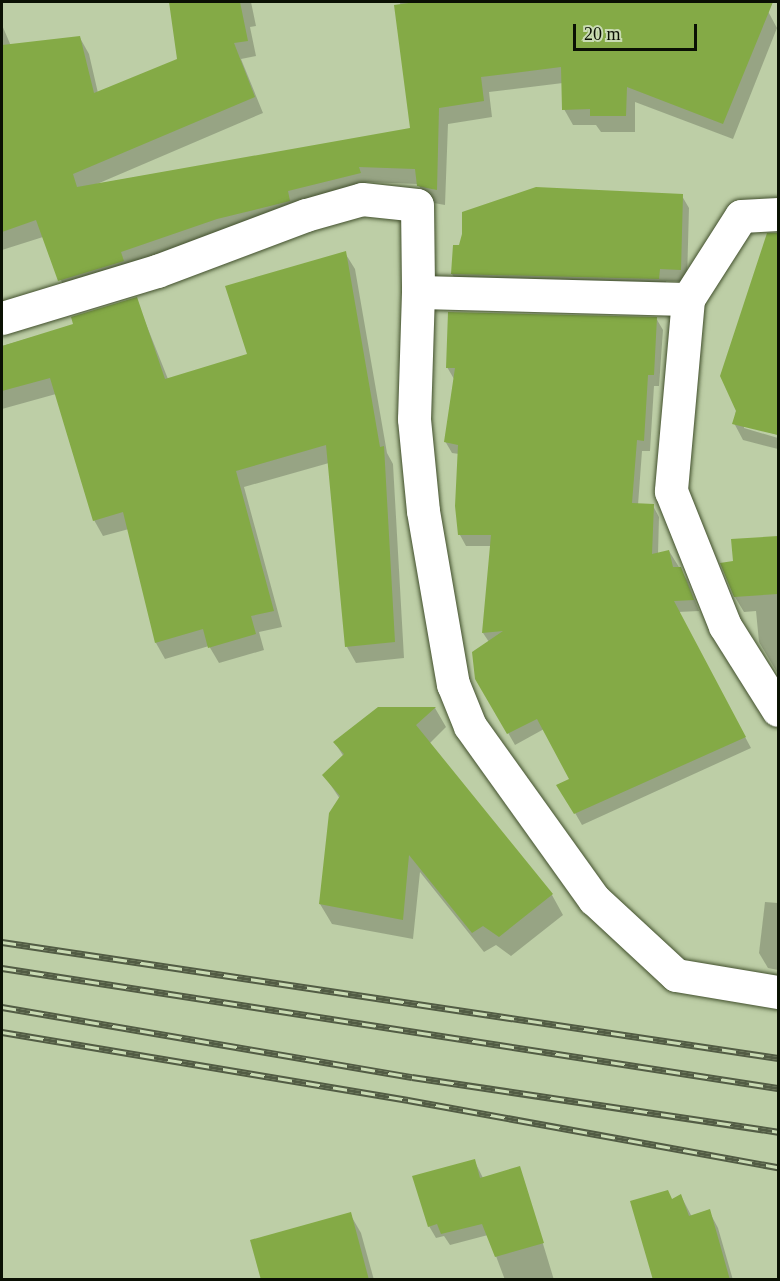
<!DOCTYPE html>
<html>
<head>
<meta charset="utf-8">
<style>
	body { margin:0 }
	#map { position:relative; width:780px; height:1281px; overflow:hidden; background:#bdcea6; font-family:Georgia,serif }
	div>[style] { position:absolute }
	.shadow>* { inset:0; background:#0003 }
	.building>* { inset:0; background:#84aa46 }
	.roads { filter:drop-shadow(0 0 2px #414f2c) drop-shadow(0 0 2px #414f2c) }
	.street>* { height:33px; margin:-16.5px; padding:0 16.5px; transform-origin:16.5px; border-radius:16.5px; background:#fff }
	.rail>* { height:7px; margin-top:-3.5px; transform-origin:0; background:repeating-linear-gradient(90deg,#c9dbb3 0 14px,#525c44 0 28px); box-sizing:border-box; border-block:2px solid #525c44 }
	span { translate:-50% -50%; white-space:nowrap; text-align:center; line-height:1.15; -webkit-text-stroke:6px #c9dbb3; paint-order:stroke }
	.frame { position:absolute; inset:0; border:3px solid #0b1104; pointer-events:none }
	.scale { position:absolute; left:573px; top:24px; width:124px; height:27px; box-sizing:border-box; border:3px solid #0b1104; border-top:0; padding-left:8px; font-size:18px; line-height:21px; white-space:nowrap; color:#0b1104; -webkit-text-stroke:4px #c9dbb3; paint-order:stroke }
</style>
</head>
<body>
<div id="map">
	<div class="shadow">
		<div style="clip-path:polygon(170px 2px,251px 2px,256px 26px,250px 27px,256px 56px,241px 59px,263px 113px,97px 184px,411px 129px,400px 2px,763px 2px,777px 28px,733px 139px,635px 102px,635px 132px,601px 132px,596px 125px,573px 125px,564px 109px,563px 83px,489px 92px,492px 117px,448px 124px,445px 205px,428px 202px,418px 184px,366px 182px,369px 189px,68px 297px,43px 237px,2px 250px,2px 25px,11px 46px,80px 38px,89px 54px,98px 93px,178px 60px)"></div>
		<div style="clip-path:polygon(682px 196px,689px 208px,687px 281px,666px 281px,665px 291px,459px 285px,452px 274px,460px 247px)"></div>
		<div style="clip-path:polygon(345px 253px,355px 269px,387px 453px,393px 464px,404px 658px,356px 663px,347px 647px,329px 463px,244px 487px,282px 627px,259px 632px,264px 650px,219px 663px,209px 646px,165px 659px,156px 643px,129px 529px,103px 536px,94px 520px,56px 394px,2px 409px,2px 346px,75px 325px,136px 299px,168px 379px,249px 355px)"></div>
		<div style="clip-path:polygon(762px 253px,778px 257px,778px 435px,744px 425px,744px 428px,778px 438px,778px 449px,743px 440px,734px 423px)"></div>
		<div style="clip-path:polygon(656px 318px,663px 330px,659px 386px,654px 386px,650px 451px,642px 451px,638px 505px,653px 506px,659px 517px,658px 554px,669px 551px,687px 580px,699px 611px,678px 612px,751px 748px,582px 825px,559px 785px,571px 780px,544px 729px,515px 745px,477px 678px,489px 642px,483px 633px,492px 546px,466px 546px,460px 535px,459px 454px,452px 453px,445px 441px,454px 379px,447px 367px)"></div>
		<div style="clip-path:polygon(778px 537px,778px 674px,759px 642px,756px 611px,744px 612px,735px 597px,733px 541px)"></div>
		<div style="clip-path:polygon(378px 708px,435px 708px,446px 727px,429px 744px,552px 895px,563px 915px,511px 956px,496px 945px,484px 952px,420px 872px,413px 939px,332px 924px,320px 904px,340px 799px,324px 775px,344px 757px,335px 743px)"></div>
		<div style="clip-path:polygon(765px 902px,778px 903px,778px 970px,768px 968px,759px 953px)"></div>
		<div style="clip-path:polygon(474px 1160px,483px 1178px,520px 1168px,554px 1280px,505px 1280px,488px 1235px,450px 1245px,444px 1236px,436px 1238px,429px 1226px)"></div>
		<div style="clip-path:polygon(681px 1196px,692px 1217px,709px 1211px,718px 1228px,733px 1280px,654px 1280px,673px 1200px)"></div>
		<div style="clip-path:polygon(350px 1214px,361px 1233px,374px 1280px,263px 1280px)"></div>
	</div>
	<div class="building">
		<div style="clip-path:polygon(169px 2px,240px 2px,248px 41px,234px 43px,255px 97px,73px 174px,77px 187px,410px 128px,394px 5px,416px 2px,773px 2px,723px 124px,627px 87px,626px 116px,590px 116px,590px 109px,562px 110px,561px 67px,481px 77px,484px 101px,439px 108px,437px 190px,417px 186px,415px 169px,359px 167px,361px 173px,288px 191px,290px 201px,217px 219px,121px 252px,124px 261px,58px 281px,36px 220px,2px 232px,2px 45px,80px 36px,94px 93px,177px 59px)"></div>
		<div style="clip-path:polygon(536px 187px,683px 194px,681px 270px,660px 269px,659px 279px,451px 274px,453px 245px,459px 245px,462px 234px,462px 212px)"></div>
		<div style="clip-path:polygon(767px 233px,778px 233px,778px 435px,732px 424px,736px 411px,720px 376px)"></div>
		<div style="clip-path:polygon(346px 251px,380px 447px,384px 446px,395px 642px,345px 647px,326px 445px,236px 471px,274px 611px,251px 616px,256px 634px,208px 648px,203px 629px,155px 643px,123px 512px,93px 521px,50px 378px,2px 391px,2px 346px,73px 324px,71px 317px,137px 297px,165px 379px,247px 354px,225px 286px)"></div>
		<div style="clip-path:polygon(448px 312px,657px 317px,654px 375px,648px 375px,644px 441px,637px 440px,632px 503px,654px 504px,652px 554px,669px 550px,673px 567px,681px 567px,694px 600px,674px 601px,746px 737px,574px 814px,556px 785px,569px 779px,537px 719px,507px 734px,475px 679px,472px 652px,503px 631px,482px 633px,491px 535px,458px 535px,455px 506px,458px 445px,444px 442px,455px 368px,446px 368px)"></div>
		<div style="clip-path:polygon(778px 536px,778px 594px,734px 597px,720px 563px,733px 561px,731px 539px)"></div>
		<div style="clip-path:polygon(378px 707px,436px 707px,416px 725px,553px 894px,499px 937px,483px 926px,472px 933px,409px 855px,403px 920px,319px 904px,329px 813px,340px 796px,322px 775px,344px 754px,333px 742px)"></div>
		<div style="clip-path:polygon(475px 1159px,480px 1178px,520px 1166px,544px 1243px,495px 1257px,482px 1224px,441px 1234px,437px 1224px,428px 1227px,412px 1176px)"></div>
		<div style="clip-path:polygon(668px 1190px,672px 1199px,681px 1194px,689px 1216px,710px 1209px,730px 1280px,653px 1280px,630px 1201px)"></div>
		<div style="clip-path:polygon(351px 1212px,369px 1280px,261px 1280px,250px 1240px)"></div>
	</div>
	<div class="roads">
		<div class="street">
			<div style="left:778px;top:214px;width:37px;rotate:177deg"></div>
			<div style="left:741px;top:216px;width:98px;rotate:122.6deg"></div>
			<div style="left:688px;top:299px;width:193px;rotate:95.1deg"></div>
			<div style="left:671px;top:491px;width:145px;rotate:68.2deg"></div>
			<div style="left:725px;top:626px;width:99px;rotate:57.8deg"></div>
			<div style="left:688px;top:299px;width:270px;rotate:-178.5deg"></div>
			<div style="left:418px;top:292px;width:127px;rotate:91.8deg"></div>
			<div style="left:414px;top:419px;width:92px;rotate:84.4deg"></div>
			<div style="left:423px;top:511px;width:176px;rotate:80.2deg"></div>
			<div style="left:453px;top:684px;width:45px;rotate:68deg"></div>
			<div style="left:470px;top:726px;width:213px;rotate:54.4deg"></div>
			<div style="left:594px;top:899px;width:112px;rotate:42.8deg"></div>
			<div style="left:676px;top:975px;width:103px;rotate:9.5deg"></div>
			<div style="left:2px;top:318px;width:162px;rotate:-16.9deg"></div>
			<div style="left:157px;top:271px;width:159px;rotate:-20.6deg"></div>
			<div style="left:306px;top:215px;width:58px;rotate:-15.9deg"></div>
			<div style="left:362px;top:199px;width:55px;rotate:6.2deg"></div>
			<div style="left:417px;top:205px;width:87px;rotate:89.3deg"></div>
		</div>
	</div>
	<div class="rail">
		<div style="left:2px;top:942px;width:785px;rotate:8.5deg"></div>
		<div style="left:2px;top:968px;width:785px;rotate:8.79deg"></div>
		<div style="left:2px;top:1007px;width:416px;rotate:9.7deg"></div>
		<div style="left:412px;top:1077px;width:370px;rotate:8.5deg"></div>
		<div style="left:2px;top:1032px;width:412px;rotate:9.5deg"></div>
		<div style="left:408px;top:1100px;width:376px;rotate:10.3deg"></div>
	</div>
	<div class="frame"></div>
	<div class="scale">20 m</div>
</div>
</body>
</html>
